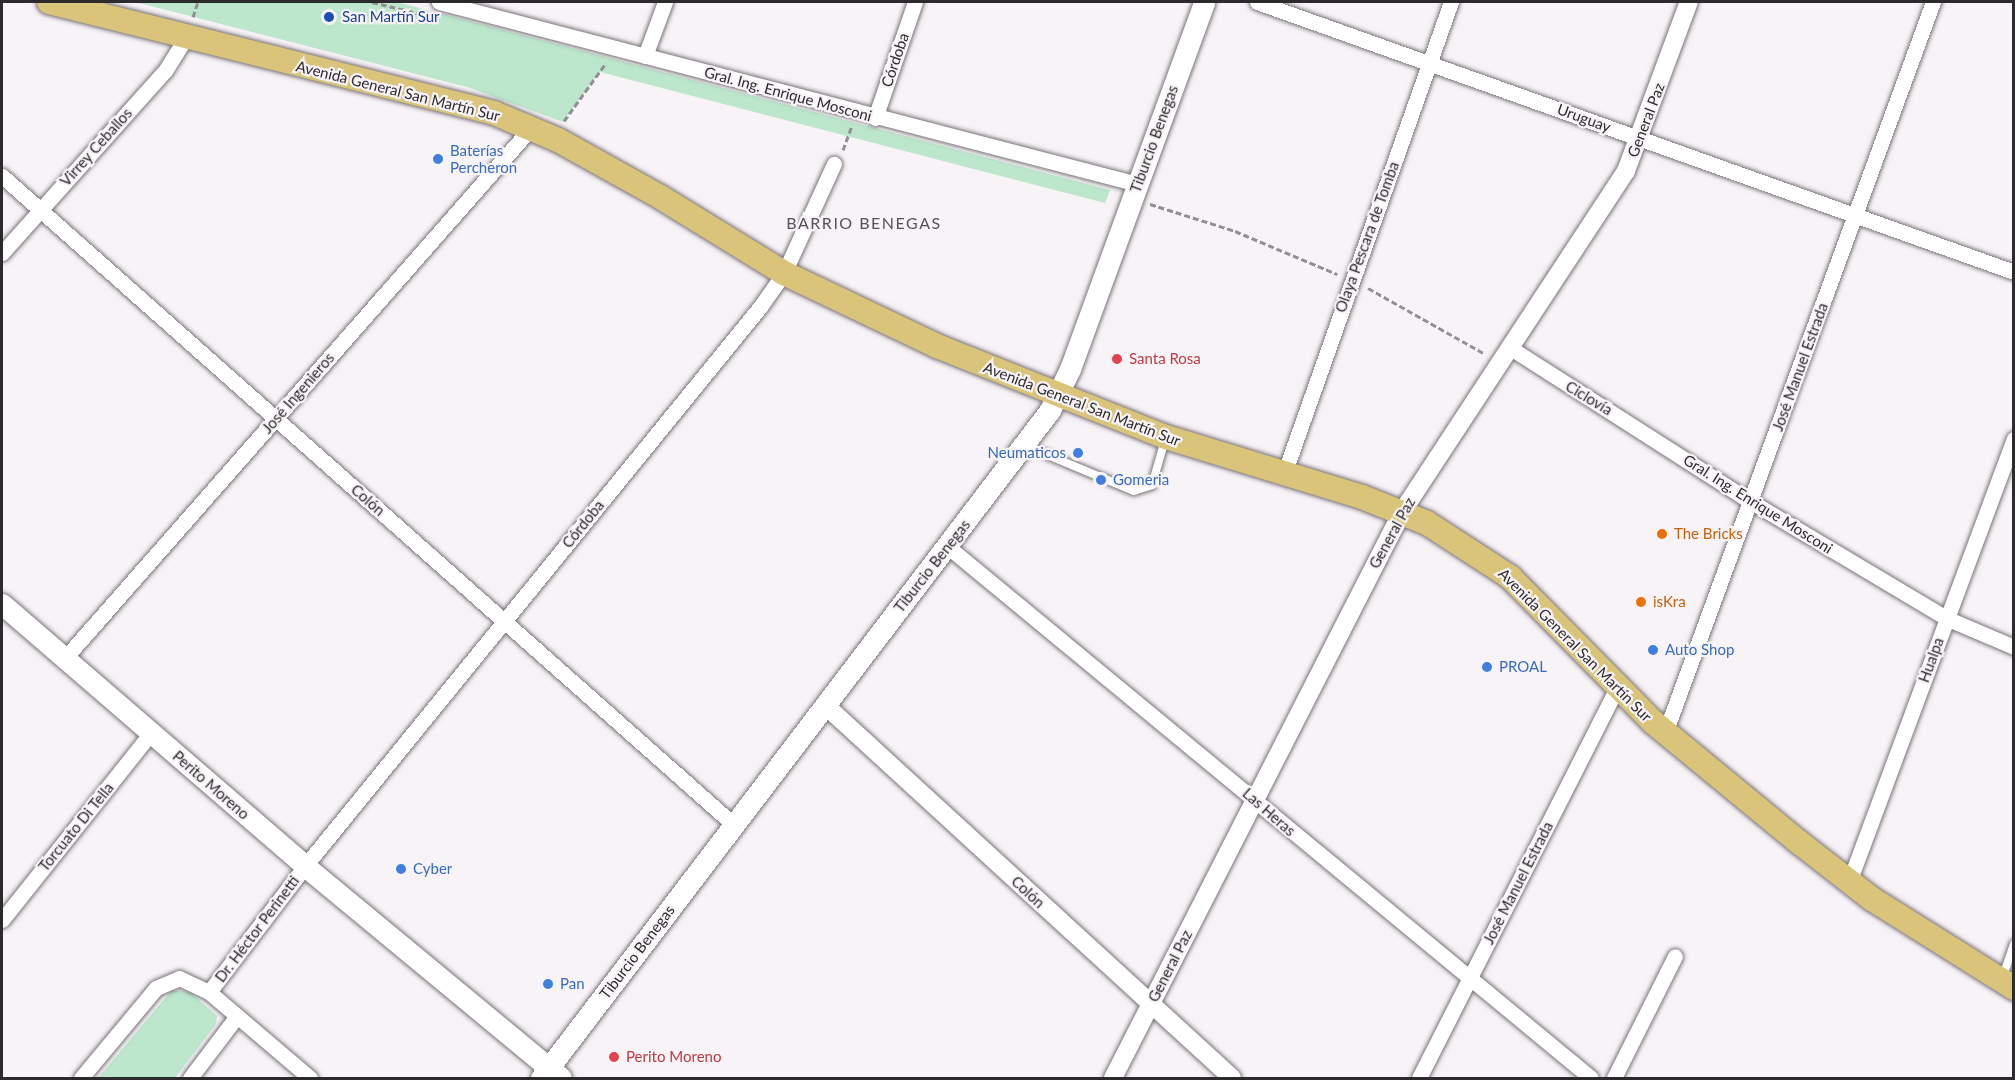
<!DOCTYPE html>
<html>
<head>
<meta charset="utf-8">
<style>
	body { margin:0 }
	#map { position:relative; width:2015px; height:1080px; overflow:hidden; background:#f8f3f7; font-family:Lato,sans-serif }
	div>[style] { position:absolute }
	.green>* { inset:0; background:#bce7cd }
	.path>* { height:3px; margin-top:-1.5px; transform-origin:0; background:repeating-linear-gradient(90deg,#928f92 0 6px,transparent 0 9px) }
	.roads { filter:drop-shadow(0 0 2px #787478) drop-shadow(0 0 2px #787478) }
	.service>* { height:8px; margin:-4px; padding:0 4px; transform-origin:4px; border-radius:4px; background:#fff }
	.minor>* { height:15px; margin:-7.5px; padding:0 7.5px; transform-origin:7.5px; border-radius:7.5px; background:#fff }
	.tertiary>* { height:18px; margin:-9px; padding:0 9px; transform-origin:9px; border-radius:9px; background:#fff }
	.secondary>* { height:21px; margin:-10.5px; padding:0 10.5px; transform-origin:10.5px; border-radius:10.5px; background:#fff }
	.primary>* { height:24px; margin:-12px; padding:0 12px; transform-origin:12px; border-radius:12px; background:#d9c479 }
	.dots>* { width:16px; height:16px; translate:-50% -50%; box-sizing:border-box; border:3px solid #f8f3f7; border-radius:50% }
	span { translate:-50% -50%; white-space:nowrap; text-align:center; line-height:1.15; -webkit-text-stroke:4.5px #f8f3f7; paint-order:stroke }
	.transit-label { font-size:15px; color:#164399 }
	.left { translate:0 -50%; text-align:left }
	.street-label { font-size:15px; color:#2c2a2c }
	.shop-label { font-size:15px; color:#366cbe }
	.right { translate:-100% -50%; text-align:right }
	.health-label { font-size:15px; color:#be3a42 }
	.food-label { font-size:15px; color:#c56008 }
	.neighbourhood-label { font-size:16px; color:#565255; letter-spacing:1.5px }
	.frame { position:absolute; inset:0; border:3px solid #2c2a2c; pointer-events:none }
</style>
</head>
<body>
<div id="map">
	<div class="green">
		<div style="clip-path:polygon(135px 2px,397px 2px,1110px 190px,1105px 203px,600px 72px,563px 122px,467px 87px)"></div>
		<div style="clip-path:polygon(172px 990px,190px 992px,217px 1016px,216px 1024px,175px 1078px,98px 1078px)"></div>
	</div>
	<div class="path">
		<div style="left:372px;top:2px;width:59px;rotate:13.8deg"></div>
		<div style="left:193px;top:17px;width:16px;rotate:-72deg"></div>
		<div style="left:564px;top:121px;width:72px;rotate:-54.1deg"></div>
		<div style="left:843px;top:150px;width:27px;rotate:-70deg"></div>
		<div style="left:1150px;top:204px;width:89px;rotate:17.6deg"></div>
		<div style="left:1235px;top:231px;width:111px;rotate:22.9deg"></div>
		<div style="left:1368px;top:288px;width:134px;rotate:29.4deg"></div>
	</div>
	<div class="roads">
		<div class="service">
			<div style="left:1026px;top:446px;width:117px;rotate:22.6deg"></div>
			<div style="left:1134px;top:491px;width:19px;rotate:-18deg"></div>
			<div style="left:1152px;top:485px;width:47px;rotate:-73.9deg"></div>
			<div style="left:2003px;top:976px;width:34px;rotate:-71deg"></div>
		</div>
		<div class="minor">
			<div style="left:439px;top:2px;width:721px;rotate:14.61deg"></div>
			<div style="left:1257px;top:2px;width:804px;rotate:19.63deg"></div>
			<div style="left:645px;top:56px;width:58px;rotate:-69.7deg"></div>
			<div style="left:875px;top:118px;width:123px;rotate:-71deg"></div>
			<div style="left:2px;top:176px;width:978px;rotate:41.56deg"></div>
			<div style="left:2px;top:253px;width:244px;rotate:-48.2deg"></div>
			<div style="left:165px;top:71px;width:40px;rotate:-58deg"></div>
			<div style="left:1509px;top:347px;width:286px;rotate:32.6deg"></div>
			<div style="left:1750px;top:501px;width:228px;rotate:30.8deg"></div>
			<div style="left:1946px;top:618px;width:74px;rotate:23.1deg"></div>
			<div style="left:1284px;top:474px;width:501px;rotate:-70.52deg"></div>
			<div style="left:947px;top:546px;width:835px;rotate:39.56deg"></div>
			<div style="left:65px;top:658px;width:706px;rotate:-48.68deg"></div>
			<div style="left:1665px;top:733px;width:779px;rotate:-69.87deg"></div>
			<div style="left:1849px;top:882px;width:473px;rotate:-69.6deg"></div>
			<div style="left:2px;top:920px;width:239px;rotate:-51.5deg"></div>
			<div style="left:209px;top:992px;width:158px;rotate:-52.7deg"></div>
			<div style="left:305px;top:866px;width:721px;rotate:-50.86deg"></div>
			<div style="left:760px;top:307px;width:42px;rotate:-54.8deg"></div>
			<div style="left:784px;top:273px;width:120px;rotate:-65.4deg"></div>
			<div style="left:81px;top:1078px;width:117px;rotate:-50.2deg"></div>
			<div style="left:156px;top:988px;width:25px;rotate:-23deg"></div>
			<div style="left:179px;top:978px;width:33px;rotate:25deg"></div>
			<div style="left:209px;top:992px;width:133px;rotate:40.4deg"></div>
			<div style="left:190px;top:1078px;width:78px;rotate:-52.8deg"></div>
			<div style="left:1419px;top:1078px;width:438px;rotate:-63.1deg"></div>
			<div style="left:1614px;top:1078px;width:136px;rotate:-63.4deg"></div>
		</div>
		<div class="tertiary">
			<div style="left:825px;top:705px;width:552px;rotate:42.5deg"></div>
			<div style="left:1113px;top:1078px;width:636px;rotate:-62.95deg"></div>
			<div style="left:1402px;top:512px;width:408px;rotate:-56.7deg"></div>
			<div style="left:1626px;top:171px;width:180px;rotate:-69.6deg"></div>
		</div>
		<div class="secondary">
			<div style="left:2px;top:604px;width:401px;rotate:40.8deg"></div>
			<div style="left:305px;top:866px;width:332px;rotate:39.6deg"></div>
			<div style="left:541px;top:1078px;width:840px;rotate:-52.69deg"></div>
			<div style="left:1050px;top:410px;width:46px;rotate:-64deg"></div>
			<div style="left:1070px;top:369px;width:391px;rotate:-69.9deg"></div>
		</div>
		<div class="primary">
			<div style="left:49px;top:2px;width:459px;rotate:14deg"></div>
			<div style="left:494px;top:113px;width:69px;rotate:22.9deg"></div>
			<div style="left:558px;top:140px;width:119px;rotate:29.1deg"></div>
			<div style="left:662px;top:198px;width:143px;rotate:31.6deg"></div>
			<div style="left:784px;top:273px;width:170px;rotate:25.5deg"></div>
			<div style="left:937px;top:346px;width:246px;rotate:21.7deg"></div>
			<div style="left:1166px;top:437px;width:205px;rotate:17deg"></div>
			<div style="left:1362px;top:497px;width:70px;rotate:21.8deg"></div>
			<div style="left:1427px;top:523px;width:99px;rotate:33deg"></div>
			<div style="left:1510px;top:577px;width:204px;rotate:45.4deg"></div>
			<div style="left:1653px;top:722px;width:190px;rotate:39.5deg"></div>
			<div style="left:1800px;top:843px;width:91px;rotate:37.9deg"></div>
			<div style="left:1872px;top:899px;width:168px;rotate:32.1deg"></div>
		</div>
	</div>
	<div class="dots">
		<div style="left:329px;top:17px;background:#1a4fb4"></div>
		<div style="left:438px;top:159px;background:#3f7fe0"></div>
		<div style="left:1117px;top:359px;background:#e0444e"></div>
		<div style="left:1078px;top:453px;background:#3f7fe0"></div>
		<div style="left:1101px;top:480px;background:#3f7fe0"></div>
		<div style="left:1662px;top:534px;background:#e8710a"></div>
		<div style="left:1641px;top:602px;background:#e8710a"></div>
		<div style="left:1653px;top:650px;background:#3f7fe0"></div>
		<div style="left:1487px;top:667px;background:#3f7fe0"></div>
		<div style="left:401px;top:869px;background:#3f7fe0"></div>
		<div style="left:548px;top:984px;background:#3f7fe0"></div>
		<div style="left:614px;top:1057px;background:#e0444e"></div>
	</div>
	<div class="transit-label">
		<span class="left" style="left:342px;top:17px">San Martín Sur</span>
	</div>
	<div class="street-label">
		<span style="left:895px;top:60px;rotate:-71deg">Córdoba</span>
		<span style="left:398px;top:91px;rotate:14deg">Avenida General San Martín Sur</span>
		<span style="left:788px;top:94px;rotate:15deg">Gral. Ing. Enrique Mosconi</span>
		<span style="left:1584px;top:118px;rotate:20deg">Uruguay</span>
		<span style="left:1646px;top:120px;rotate:-69deg">General Paz</span>
		<span style="left:1154px;top:139px;rotate:-70deg">Tiburcio Benegas</span>
		<span style="left:96px;top:147px;rotate:-48deg">Virrey Ceballos</span>
		<span style="left:1367px;top:237px;rotate:-70deg">Olaya Pescara de Tomba</span>
		<span style="left:1800px;top:367px;rotate:-70deg">José Manuel Estrada</span>
		<span style="left:298px;top:393px;rotate:-49deg">José Ingenieros</span>
		<span style="left:1589px;top:398px;rotate:31deg">Ciclovía</span>
		<span style="left:1082px;top:404px;rotate:21deg">Avenida General San Martín Sur</span>
		<span style="left:368px;top:500px;rotate:41deg">Colón</span>
		<span style="left:1758px;top:504px;rotate:32deg">Gral. Ing. Enrique Mosconi</span>
		<span style="left:583px;top:524px;rotate:-51deg">Córdoba</span>
		<span style="left:1392px;top:533px;rotate:-61deg">General Paz</span>
		<span style="left:932px;top:566px;rotate:-52deg">Tiburcio Benegas</span>
		<span style="left:1575px;top:645px;rotate:45deg">Avenida General San Martín Sur</span>
		<span style="left:1931px;top:660px;rotate:-70deg">Hualpa</span>
		<span style="left:211px;top:785px;rotate:41deg">Perito Moreno</span>
		<span style="left:1269px;top:812px;rotate:41deg">Las Heras</span>
		<span style="left:76px;top:827px;rotate:-51deg">Torcuato Di Tella</span>
		<span style="left:1518px;top:883px;rotate:-63deg">José Manuel Estrada</span>
		<span style="left:1028px;top:892px;rotate:43deg">Colón</span>
		<span style="left:257px;top:929px;rotate:-53deg">Dr. Héctor Perinetti</span>
		<span style="left:637px;top:952px;rotate:-53deg">Tiburcio Benegas</span>
		<span style="left:1170px;top:966px;rotate:-63deg">General Paz</span>
	</div>
	<div class="shop-label">
		<span class="left" style="left:450px;top:159px">Baterías<br>Percheron</span>
		<span class="right" style="left:1066px;top:453px">Neumaticos</span>
		<span class="left" style="left:1113px;top:480px">Gomeria</span>
		<span class="left" style="left:1665px;top:650px">Auto Shop</span>
		<span class="left" style="left:1499px;top:667px">PROAL</span>
		<span class="left" style="left:413px;top:869px">Cyber</span>
		<span class="left" style="left:560px;top:984px">Pan</span>
	</div>
	<div class="health-label">
		<span class="left" style="left:1129px;top:359px">Santa Rosa</span>
		<span class="left" style="left:626px;top:1057px">Perito Moreno</span>
	</div>
	<div class="food-label">
		<span class="left" style="left:1674px;top:534px">The Bricks</span>
		<span class="left" style="left:1653px;top:602px">isKra</span>
	</div>
	<div class="neighbourhood-label">
		<span style="left:864px;top:223px">BARRIO BENEGAS</span>
	</div>
	<div class="frame"></div>
</div>
</body>
</html>
